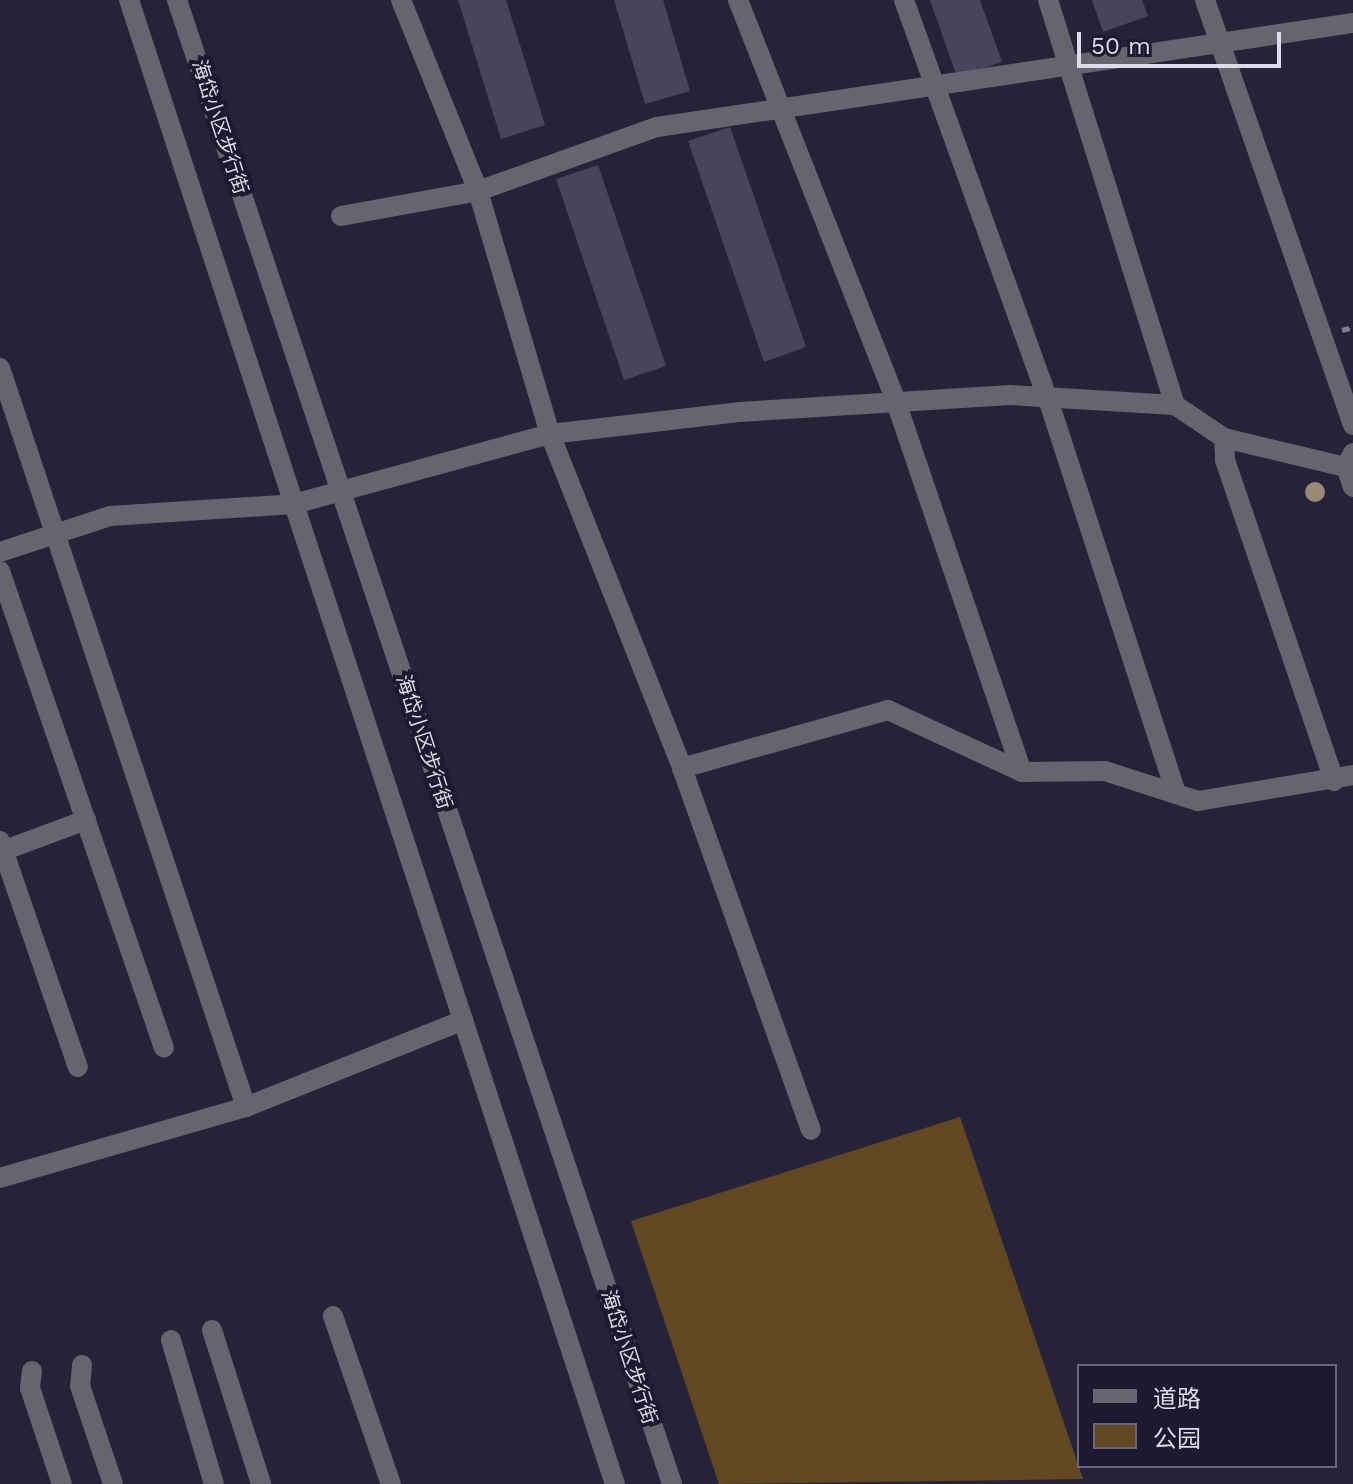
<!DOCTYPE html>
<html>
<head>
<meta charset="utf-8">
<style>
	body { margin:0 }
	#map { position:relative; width:1353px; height:1484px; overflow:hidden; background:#262338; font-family:"Work Sans","Noto Sans SC",sans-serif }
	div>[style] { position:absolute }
	.green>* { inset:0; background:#614822 }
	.building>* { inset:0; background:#47445b }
	.path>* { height:5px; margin-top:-2.5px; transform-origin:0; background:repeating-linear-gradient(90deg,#807e90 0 8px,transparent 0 12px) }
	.minor>* { height:20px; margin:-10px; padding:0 10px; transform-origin:10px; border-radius:10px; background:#65646f }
	.trees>* { width:20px; height:20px; margin:-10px; border-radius:50%; background:#9c8877 }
	span { translate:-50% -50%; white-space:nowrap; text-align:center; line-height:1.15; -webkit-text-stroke:8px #1d192e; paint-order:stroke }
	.street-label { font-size:20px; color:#dddceb }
	.legend { position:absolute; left:1077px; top:1364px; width:260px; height:104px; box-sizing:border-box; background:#1d192e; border:2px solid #6a677a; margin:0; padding:10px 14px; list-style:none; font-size:24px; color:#dddceb }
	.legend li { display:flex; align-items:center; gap:16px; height:40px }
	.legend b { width:40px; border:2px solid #6a677a }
	.scale { position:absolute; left:1077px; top:32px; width:204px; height:36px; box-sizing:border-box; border:4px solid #dddceb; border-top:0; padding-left:10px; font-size:24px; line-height:28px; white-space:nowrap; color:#dddceb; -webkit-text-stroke:6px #1d192e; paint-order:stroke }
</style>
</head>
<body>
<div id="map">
	<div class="green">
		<div style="clip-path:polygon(960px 1117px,1083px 1479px,719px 1484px,631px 1221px)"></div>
	</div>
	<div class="building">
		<div style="clip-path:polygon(458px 0,506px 0,545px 125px,501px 139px)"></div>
		<div style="clip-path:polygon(614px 0,663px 0,690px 91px,645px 104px)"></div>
		<div style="clip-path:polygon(930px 0,980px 0,1002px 62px,957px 77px)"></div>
		<div style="clip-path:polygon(1092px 0,1142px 0,1148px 16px,1103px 32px)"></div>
		<div style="clip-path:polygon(730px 127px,806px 347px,764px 362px,688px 141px)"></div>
		<div style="clip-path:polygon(598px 165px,666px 366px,624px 380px,556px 179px)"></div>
	</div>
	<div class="path">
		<div style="left:1342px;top:330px;width:11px;rotate:-15deg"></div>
	</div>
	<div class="minor">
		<div style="left:129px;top:0;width:1562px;rotate:71.87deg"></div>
		<div style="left:177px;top:0;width:1564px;rotate:71.55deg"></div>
		<div style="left:401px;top:0;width:206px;rotate:68deg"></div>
		<div style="left:478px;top:191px;width:253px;rotate:73.5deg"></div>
		<div style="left:550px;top:434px;width:359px;rotate:68.4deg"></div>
		<div style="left:682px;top:768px;width:384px;rotate:70.4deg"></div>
		<div style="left:738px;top:0;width:432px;rotate:68.5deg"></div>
		<div style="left:896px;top:402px;width:391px;rotate:71.2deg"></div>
		<div style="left:904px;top:0;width:424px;rotate:70.2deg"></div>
		<div style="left:1048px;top:399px;width:414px;rotate:72deg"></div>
		<div style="left:1048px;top:0;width:424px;rotate:72.6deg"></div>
		<div style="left:1205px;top:0;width:450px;rotate:70.8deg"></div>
		<div style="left:341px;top:216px;width:139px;rotate:-10.3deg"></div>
		<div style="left:478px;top:191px;width:190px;rotate:-19.7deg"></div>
		<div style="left:657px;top:127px;width:704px;rotate:-8.5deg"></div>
		<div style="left:0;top:368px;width:779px;rotate:71.59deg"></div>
		<div style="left:1224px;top:438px;width:22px;rotate:87deg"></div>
		<div style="left:1225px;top:460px;width:339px;rotate:71.2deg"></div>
		<div style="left:1353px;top:453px;width:16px;rotate:117deg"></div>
		<div style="left:1346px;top:467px;width:21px;rotate:71deg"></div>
		<div style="left:0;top:552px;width:116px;rotate:-18.1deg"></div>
		<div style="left:110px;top:516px;width:184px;rotate:-3.7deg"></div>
		<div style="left:294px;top:504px;width:265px;rotate:-15.3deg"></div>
		<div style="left:550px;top:434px;width:190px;rotate:-6.6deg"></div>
		<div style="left:739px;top:412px;width:272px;rotate:-3.6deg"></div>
		<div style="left:1010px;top:395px;width:165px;rotate:3.5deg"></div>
		<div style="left:1175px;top:405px;width:59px;rotate:34deg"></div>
		<div style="left:1224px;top:438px;width:125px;rotate:13.4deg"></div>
		<div style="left:0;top:571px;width:504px;rotate:71.03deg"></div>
		<div style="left:682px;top:768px;width:214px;rotate:-15.7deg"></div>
		<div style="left:888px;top:710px;width:148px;rotate:24.8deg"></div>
		<div style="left:1022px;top:772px;width:83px;rotate:-0.7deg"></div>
		<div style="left:1105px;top:771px;width:98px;rotate:17.9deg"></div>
		<div style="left:1198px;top:801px;width:157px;rotate:-9.5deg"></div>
		<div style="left:0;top:841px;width:239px;rotate:71deg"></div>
		<div style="left:0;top:852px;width:92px;rotate:-20.4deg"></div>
		<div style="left:0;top:1178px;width:256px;rotate:-16.1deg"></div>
		<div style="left:246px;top:1107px;width:234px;rotate:-21.8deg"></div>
		<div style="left:333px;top:1316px;width:178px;rotate:71deg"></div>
		<div style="left:212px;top:1330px;width:162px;rotate:72.3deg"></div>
		<div style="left:171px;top:1340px;width:150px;rotate:73.4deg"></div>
		<div style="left:82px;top:1365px;width:21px;rotate:95deg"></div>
		<div style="left:80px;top:1386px;width:103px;rotate:71.4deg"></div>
		<div style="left:32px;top:1371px;width:17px;rotate:97deg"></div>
		<div style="left:30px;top:1388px;width:101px;rotate:71.6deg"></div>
	</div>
	<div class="trees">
		<div style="left:1315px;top:492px"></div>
	</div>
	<div class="street-label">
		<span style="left:220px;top:127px;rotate:72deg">海岱小区步行街</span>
		<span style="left:424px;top:742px;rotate:72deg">海岱小区步行街</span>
		<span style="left:629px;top:1357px;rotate:72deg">海岱小区步行街</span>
	</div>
	<ul class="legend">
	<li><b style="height:10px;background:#65646f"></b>道路</li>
	<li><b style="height:22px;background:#614822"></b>公园</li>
	</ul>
	<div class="scale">50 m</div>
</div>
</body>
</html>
